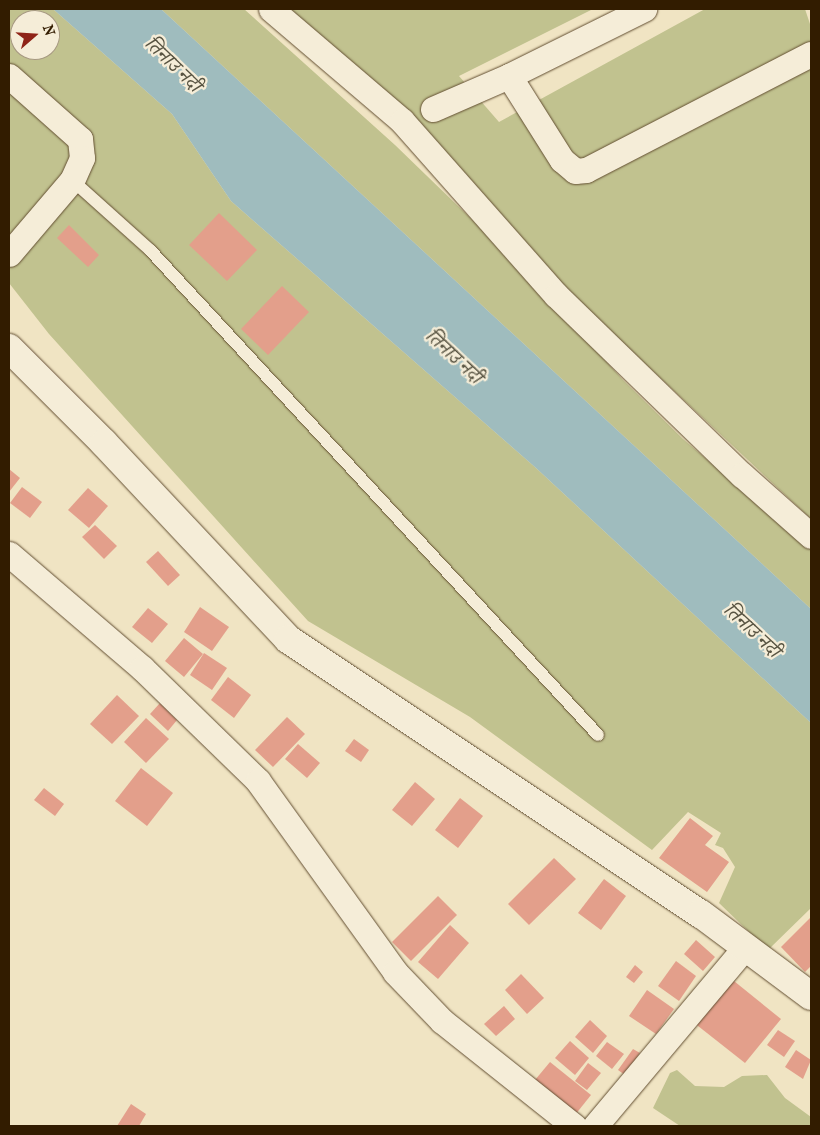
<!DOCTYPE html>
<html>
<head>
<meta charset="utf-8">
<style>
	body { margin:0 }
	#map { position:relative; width:820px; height:1135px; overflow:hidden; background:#f0e4c3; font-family:"IM FELL French Canon","Noto Serif Devanagari",serif }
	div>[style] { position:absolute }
	.green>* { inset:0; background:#c1c28f }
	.water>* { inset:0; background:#9fbcbe }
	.building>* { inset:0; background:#e39f8b }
	.roads { filter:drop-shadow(0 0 1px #624e31) drop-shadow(0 0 1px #624e31) }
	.lane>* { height:12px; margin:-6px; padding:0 6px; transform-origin:6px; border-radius:6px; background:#f5edd8 }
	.street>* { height:25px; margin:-12.5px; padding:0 12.5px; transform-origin:12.5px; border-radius:12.5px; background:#f5edd8 }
	.secondary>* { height:28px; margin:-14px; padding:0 14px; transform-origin:14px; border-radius:14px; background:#f5edd8 }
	span { translate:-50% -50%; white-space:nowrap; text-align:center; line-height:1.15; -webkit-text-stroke:4.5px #f5edd8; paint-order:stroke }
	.water-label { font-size:20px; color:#585442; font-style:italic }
	.frame { position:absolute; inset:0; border:10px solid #321c00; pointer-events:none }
	.north { position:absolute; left:10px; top:10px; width:50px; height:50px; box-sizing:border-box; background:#f5edd8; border:1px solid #a79982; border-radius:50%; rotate:71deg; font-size:14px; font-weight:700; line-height:20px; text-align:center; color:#321c00 }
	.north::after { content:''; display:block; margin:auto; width:18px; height:22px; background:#8f2418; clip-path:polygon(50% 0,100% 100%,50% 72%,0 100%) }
</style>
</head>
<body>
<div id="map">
	<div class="green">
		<div style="clip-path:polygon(evenodd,9px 9px,53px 9px,172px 114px,231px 201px,536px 468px,811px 723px,811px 908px,768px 950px,719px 903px,735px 867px,723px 848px,715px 845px,721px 833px,688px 812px,652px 850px,470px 717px,308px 621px,49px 334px,9px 283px,9px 9px,20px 20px,50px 20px,50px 50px,20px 50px,20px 20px)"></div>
		<div style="clip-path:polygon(161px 9px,244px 9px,395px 145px,521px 267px,623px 380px,683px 439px,811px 549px,811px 609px)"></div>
		<div style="clip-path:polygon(266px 9px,593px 9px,459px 76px,499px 122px,705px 9px,805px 9px,811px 27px,811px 519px)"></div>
		<div style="clip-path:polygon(677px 1070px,695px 1086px,724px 1087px,742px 1076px,767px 1075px,785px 1098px,811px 1117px,811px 1126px,680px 1126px,653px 1108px,670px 1073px)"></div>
	</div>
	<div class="water">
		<div style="clip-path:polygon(53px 9px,161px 9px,811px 609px,811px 723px,536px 468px,231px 201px,172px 114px)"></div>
	</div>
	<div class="building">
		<div style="clip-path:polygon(219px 213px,257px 250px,227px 281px,189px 245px)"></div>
		<div style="clip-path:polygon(69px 225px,99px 255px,88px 267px,57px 238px)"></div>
		<div style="clip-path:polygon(282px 286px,309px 312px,268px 355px,241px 329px)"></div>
		<div style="clip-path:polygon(9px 469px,20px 478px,9px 492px)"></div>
		<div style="clip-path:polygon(22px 487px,42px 502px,30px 518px,10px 503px)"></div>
		<div style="clip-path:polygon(88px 488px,108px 506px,89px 528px,68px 510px)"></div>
		<div style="clip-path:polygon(95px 525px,117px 546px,104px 559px,82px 537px)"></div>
		<div style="clip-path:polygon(158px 551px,180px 575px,168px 586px,146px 562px)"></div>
		<div style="clip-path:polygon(200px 607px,229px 627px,212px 651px,184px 632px)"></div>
		<div style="clip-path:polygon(148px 608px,168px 624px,152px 643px,132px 627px)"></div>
		<div style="clip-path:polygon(184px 638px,203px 654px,184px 677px,165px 661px)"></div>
		<div style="clip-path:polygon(204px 653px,227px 668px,212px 690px,190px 675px)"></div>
		<div style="clip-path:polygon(228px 677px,251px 695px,234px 718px,211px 700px)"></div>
		<div style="clip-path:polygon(117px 695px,139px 716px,112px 744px,90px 724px)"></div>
		<div style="clip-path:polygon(160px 703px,177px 720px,168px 731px,150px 714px)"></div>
		<div style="clip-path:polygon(287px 717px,305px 734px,273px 767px,255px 750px)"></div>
		<div style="clip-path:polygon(146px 718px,169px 739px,146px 763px,124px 742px)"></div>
		<div style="clip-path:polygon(354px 739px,369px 750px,361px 762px,345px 751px)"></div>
		<div style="clip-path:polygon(298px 744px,320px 763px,307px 778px,285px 759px)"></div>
		<div style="clip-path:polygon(141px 768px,173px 793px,147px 826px,115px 801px)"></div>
		<div style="clip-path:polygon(415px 782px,435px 799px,412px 826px,392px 810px)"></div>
		<div style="clip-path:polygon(44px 788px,64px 804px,55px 816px,34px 800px)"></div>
		<div style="clip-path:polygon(460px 798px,483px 816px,458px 848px,435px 830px)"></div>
		<div style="clip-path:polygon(690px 818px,713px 836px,705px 845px,729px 862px,707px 892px,659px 858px)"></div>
		<div style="clip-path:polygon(554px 858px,576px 879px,529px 925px,508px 904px)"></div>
		<div style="clip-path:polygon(604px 879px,626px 896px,601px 930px,578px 913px)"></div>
		<div style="clip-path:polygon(438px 896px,457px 915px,411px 961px,392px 942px)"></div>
		<div style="clip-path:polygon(811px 917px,811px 966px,805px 972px,781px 947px)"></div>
		<div style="clip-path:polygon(450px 925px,469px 943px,438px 979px,418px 962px)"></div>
		<div style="clip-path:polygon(696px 940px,715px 957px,703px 971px,684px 954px)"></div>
		<div style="clip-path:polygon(676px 961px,696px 976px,679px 1001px,658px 986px)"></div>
		<div style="clip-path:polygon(635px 965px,643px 972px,634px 983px,626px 977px)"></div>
		<div style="clip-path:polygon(521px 974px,544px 998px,527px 1014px,505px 990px)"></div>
		<div style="clip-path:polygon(729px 977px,781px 1019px,745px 1063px,693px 1022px)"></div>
		<div style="clip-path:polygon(647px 990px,674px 1009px,656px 1034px,629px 1016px)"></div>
		<div style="clip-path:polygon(504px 1006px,515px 1019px,496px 1036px,484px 1024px)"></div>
		<div style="clip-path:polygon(590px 1020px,607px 1036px,593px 1053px,575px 1037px)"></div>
		<div style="clip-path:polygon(778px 1030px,795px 1041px,784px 1057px,767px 1045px)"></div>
		<div style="clip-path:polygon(570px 1041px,589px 1058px,575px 1075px,555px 1058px)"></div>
		<div style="clip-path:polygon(607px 1042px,624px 1054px,612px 1069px,596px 1056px)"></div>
		<div style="clip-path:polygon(633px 1049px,640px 1053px,625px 1075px,618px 1070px)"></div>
		<div style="clip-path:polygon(796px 1050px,811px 1060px,803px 1079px,785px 1067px)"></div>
		<div style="clip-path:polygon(550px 1062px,591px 1095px,571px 1120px,530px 1086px)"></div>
		<div style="clip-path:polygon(588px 1063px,601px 1073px,587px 1090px,575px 1081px)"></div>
		<div style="clip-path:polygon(131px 1104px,146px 1114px,139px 1126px,117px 1126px)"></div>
	</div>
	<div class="roads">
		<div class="lane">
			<div style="left:72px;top:180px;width:105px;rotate:41.9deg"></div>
			<div style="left:150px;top:250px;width:660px;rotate:47.27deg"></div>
		</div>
		<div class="street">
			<div style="left:271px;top:9px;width:172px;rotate:40.5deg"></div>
			<div style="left:402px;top:121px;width:232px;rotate:48.5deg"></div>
			<div style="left:556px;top:295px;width:259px;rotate:44.1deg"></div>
			<div style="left:742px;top:475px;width:92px;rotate:41.5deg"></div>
			<div style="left:9px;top:76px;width:95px;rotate:41.6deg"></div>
			<div style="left:80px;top:139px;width:19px;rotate:84deg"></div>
			<div style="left:82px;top:158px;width:24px;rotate:114deg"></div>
			<div style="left:72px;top:180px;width:97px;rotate:130.4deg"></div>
			<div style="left:509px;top:76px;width:151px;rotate:-26.4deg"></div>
			<div style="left:433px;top:109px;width:83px;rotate:-23.5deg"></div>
			<div style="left:509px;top:76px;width:99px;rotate:57.8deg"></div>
			<div style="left:562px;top:160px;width:17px;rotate:40deg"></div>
			<div style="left:575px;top:171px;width:11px;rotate:-5deg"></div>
			<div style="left:586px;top:170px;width:253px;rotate:-27.3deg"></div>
			<div style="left:9px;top:554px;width:175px;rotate:40.6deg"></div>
			<div style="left:142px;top:668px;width:162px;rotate:44.2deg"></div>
			<div style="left:258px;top:781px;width:235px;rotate:54.3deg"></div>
			<div style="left:395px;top:972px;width:68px;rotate:46.2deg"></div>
			<div style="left:442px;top:1021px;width:169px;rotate:38.5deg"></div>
			<div style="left:595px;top:1126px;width:234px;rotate:-50deg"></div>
		</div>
		<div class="secondary">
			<div style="left:9px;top:348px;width:134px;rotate:45deg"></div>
			<div style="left:104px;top:443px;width:269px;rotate:46.8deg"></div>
			<div style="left:288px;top:639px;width:496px;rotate:33.7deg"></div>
			<div style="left:701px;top:914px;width:137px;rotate:36.7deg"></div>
		</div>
	</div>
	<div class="water-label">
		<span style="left:173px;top:64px;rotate:44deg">तिनाउ नदी</span>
		<span style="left:454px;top:356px;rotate:43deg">तिनाउ नदी</span>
		<span style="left:752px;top:630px;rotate:43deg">तिनाउ नदी</span>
	</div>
	<div class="frame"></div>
	<div class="north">N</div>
</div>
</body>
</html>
